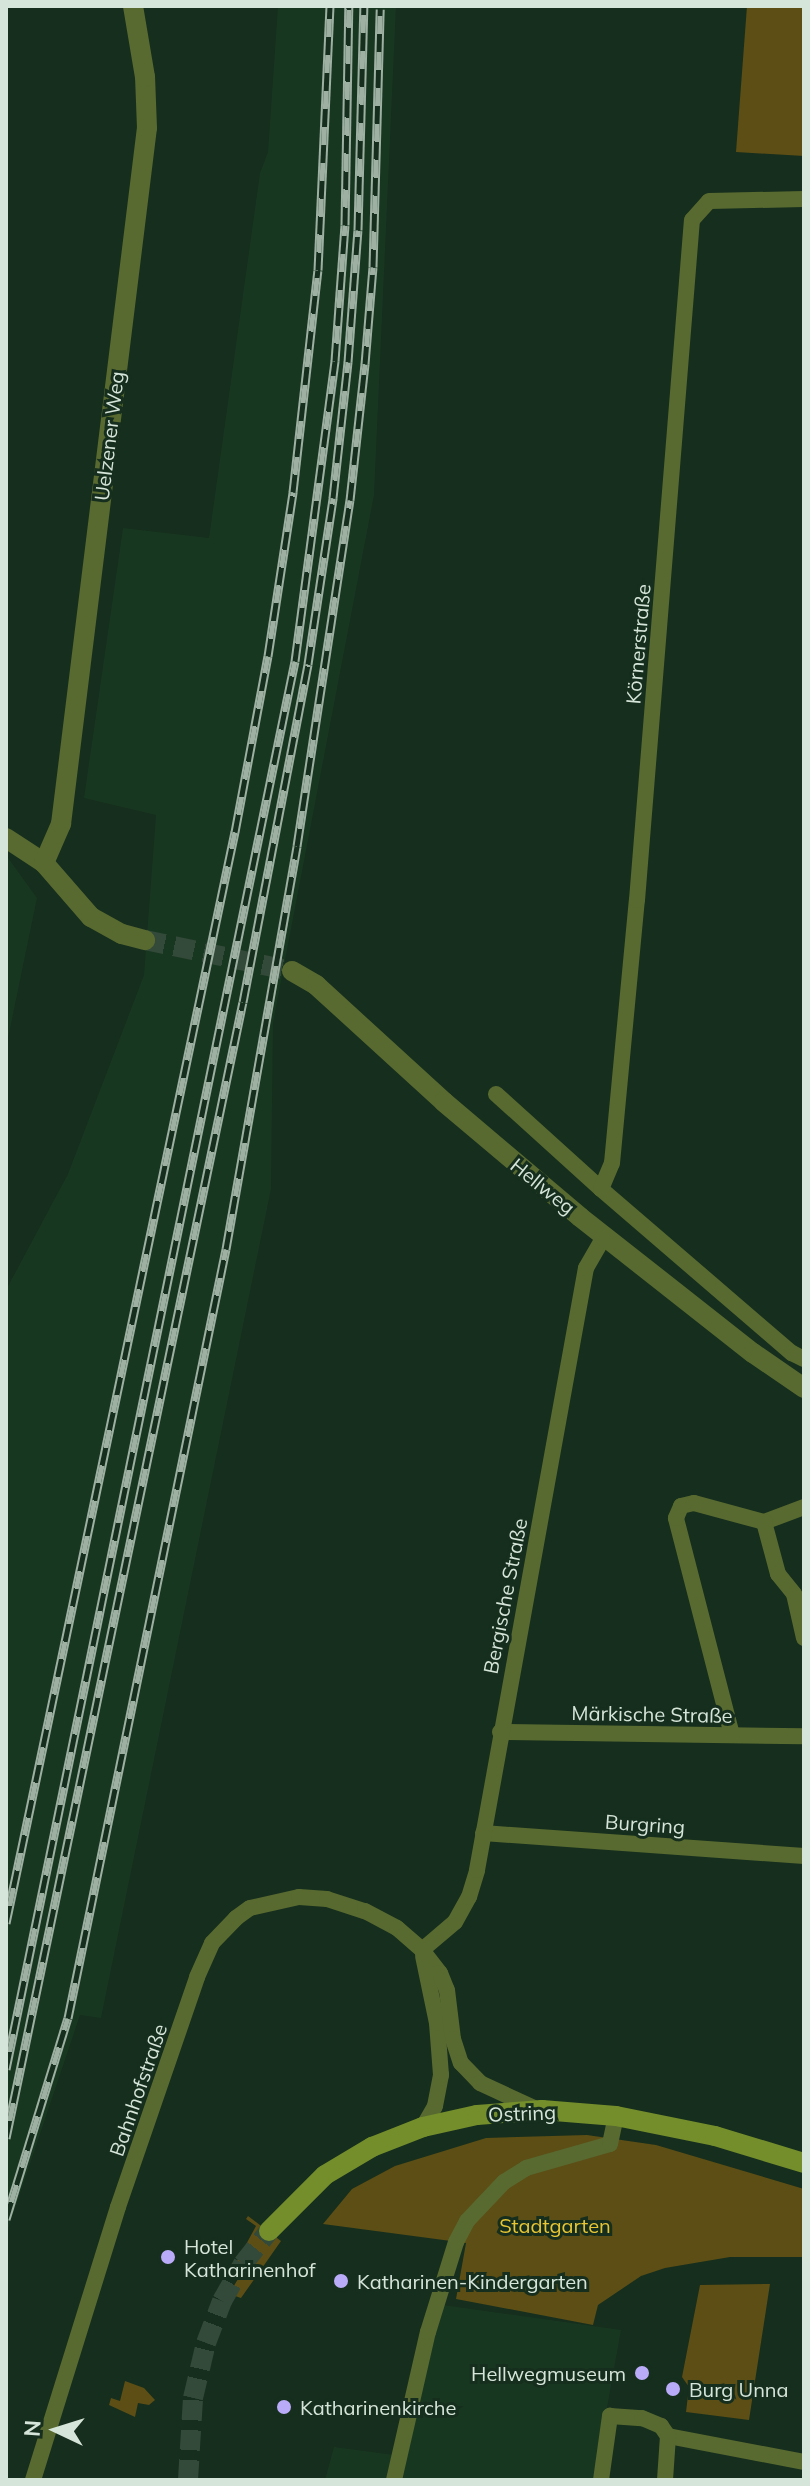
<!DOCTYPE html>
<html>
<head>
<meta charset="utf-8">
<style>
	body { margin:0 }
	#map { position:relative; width:810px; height:2486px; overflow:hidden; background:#162e1d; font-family:Mulish,sans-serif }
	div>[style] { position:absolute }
	.built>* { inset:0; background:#183721 }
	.green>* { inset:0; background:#5c4e15 }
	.tertiary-tunnel>* { height:20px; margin-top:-10px; transform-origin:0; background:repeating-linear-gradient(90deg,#334939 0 20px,transparent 0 30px) }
	.secondary-tunnel>* { height:20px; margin-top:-10px; transform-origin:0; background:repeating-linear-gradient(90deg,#334939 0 20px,transparent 0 30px) }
	.minor>* { height:16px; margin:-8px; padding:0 8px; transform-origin:8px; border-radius:8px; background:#586a30 }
	.tertiary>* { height:20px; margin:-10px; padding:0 10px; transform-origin:10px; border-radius:10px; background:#586a30 }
	.secondary>* { height:20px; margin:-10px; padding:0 10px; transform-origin:10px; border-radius:10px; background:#748e2c }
	.rail>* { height:9px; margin-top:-4.5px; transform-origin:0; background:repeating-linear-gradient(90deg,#162e1d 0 18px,#9eb0a2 0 36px); box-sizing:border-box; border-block:2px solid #9eb0a2 }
	.dots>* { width:22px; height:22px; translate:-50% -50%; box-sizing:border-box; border:4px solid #162e1d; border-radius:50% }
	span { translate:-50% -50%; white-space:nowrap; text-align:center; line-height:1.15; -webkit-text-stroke:6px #162e1d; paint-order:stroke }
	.street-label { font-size:20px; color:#d6e5d9 }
	.park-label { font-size:20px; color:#e8c633 }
	.poi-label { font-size:20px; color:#d6e5d9 }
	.left { translate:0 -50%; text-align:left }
	.right { translate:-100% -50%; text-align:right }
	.frame { position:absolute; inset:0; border:8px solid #d6e5d9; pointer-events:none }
	.north { position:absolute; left:16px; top:2390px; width:80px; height:80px; -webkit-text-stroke:6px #162e1d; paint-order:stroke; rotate:274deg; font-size:22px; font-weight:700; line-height:32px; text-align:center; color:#d6e5d9 }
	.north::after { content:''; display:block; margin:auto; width:28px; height:36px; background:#d6e5d9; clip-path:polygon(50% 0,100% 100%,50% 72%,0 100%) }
</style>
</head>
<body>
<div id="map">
	<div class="built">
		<div style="clip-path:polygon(278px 6px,396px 6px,374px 495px,273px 1023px,271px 1189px,101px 2018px,80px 2015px,6px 2235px,6px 1290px,68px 1174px,144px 975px,156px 815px,84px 798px,123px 528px,209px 538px,260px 173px,268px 152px)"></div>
		<div style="clip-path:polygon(6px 855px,37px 898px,6px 1048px)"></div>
		<div style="clip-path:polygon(429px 2303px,621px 2330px,594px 2480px,325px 2480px,334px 2447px,394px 2455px)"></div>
	</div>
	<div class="green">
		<div style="clip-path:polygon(747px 6px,804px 6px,804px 156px,736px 152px)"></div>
		<div style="clip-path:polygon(587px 2135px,656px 2145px,804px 2189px,804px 2257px,730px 2257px,665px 2268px,641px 2276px,598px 2305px,593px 2325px,456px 2299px,466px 2243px,323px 2224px,352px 2189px,395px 2166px,486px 2138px)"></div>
		<div style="clip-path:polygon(248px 2216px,281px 2241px,241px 2298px,229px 2294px,238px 2279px,233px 2276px,240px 2264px,237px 2261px,256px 2226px,246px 2219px)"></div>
		<div style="clip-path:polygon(770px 2284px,749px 2420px,686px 2412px,689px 2387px,682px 2377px,700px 2285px)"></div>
		<div style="clip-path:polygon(125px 2381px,144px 2388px,155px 2400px,149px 2405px,138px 2403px,135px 2417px,109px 2405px,111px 2398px,120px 2401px)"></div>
	</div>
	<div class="tertiary-tunnel">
		<div style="left:145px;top:940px;width:150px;rotate:11.9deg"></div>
	</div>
	<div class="secondary-tunnel">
		<div style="left:188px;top:2480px;width:82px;rotate:-86.5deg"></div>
		<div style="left:193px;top:2398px;width:57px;rotate:-76.7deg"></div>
		<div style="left:206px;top:2343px;width:45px;rotate:-69.1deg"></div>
		<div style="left:222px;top:2301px;width:43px;rotate:-60.4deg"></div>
		<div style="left:243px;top:2264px;width:42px;rotate:-51.8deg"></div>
	</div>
	<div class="minor">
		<div style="left:496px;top:1094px;width:142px;rotate:42.1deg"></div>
		<div style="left:601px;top:1189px;width:252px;rotate:40.7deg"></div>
		<div style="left:792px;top:1353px;width:13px;rotate:27deg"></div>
		<div style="left:601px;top:1189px;width:28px;rotate:-67deg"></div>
		<div style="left:612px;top:1163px;width:264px;rotate:-84.6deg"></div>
		<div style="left:637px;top:900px;width:682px;rotate:-85.38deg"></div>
		<div style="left:692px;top:220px;width:25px;rotate:-48deg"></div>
		<div style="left:709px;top:201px;width:95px;rotate:-1.2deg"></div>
		<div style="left:804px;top:1507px;width:43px;rotate:159.4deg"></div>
		<div style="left:764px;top:1522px;width:54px;rotate:74.9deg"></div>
		<div style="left:778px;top:1574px;width:26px;rotate:51deg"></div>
		<div style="left:794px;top:1594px;width:45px;rotate:77.2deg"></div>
		<div style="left:500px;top:1732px;width:304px;rotate:0.8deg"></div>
		<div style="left:732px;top:1735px;width:224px;rotate:-104.5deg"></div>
		<div style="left:676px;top:1518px;width:13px;rotate:-67deg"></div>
		<div style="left:681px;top:1506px;width:13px;rotate:-13deg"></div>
		<div style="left:694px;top:1503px;width:73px;rotate:15.2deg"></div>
		<div style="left:483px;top:1833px;width:322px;rotate:4.1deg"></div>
		<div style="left:422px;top:1950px;width:43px;rotate:-40.3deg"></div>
		<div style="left:455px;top:1922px;width:29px;rotate:-61deg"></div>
		<div style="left:469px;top:1897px;width:28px;rotate:-73deg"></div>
		<div style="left:477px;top:1870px;width:612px;rotate:-79.74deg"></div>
		<div style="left:586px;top:1268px;width:38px;rotate:-60deg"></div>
		<div style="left:423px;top:2127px;width:24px;rotate:-60deg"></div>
		<div style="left:435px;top:2106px;width:32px;rotate:-79deg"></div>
		<div style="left:441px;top:2075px;width:52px;rotate:-94.4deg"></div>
		<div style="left:437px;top:2023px;width:68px;rotate:-101.8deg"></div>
		<div style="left:668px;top:2436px;width:138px;rotate:10.8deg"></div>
		<div style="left:33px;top:2480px;width:286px;rotate:-72.7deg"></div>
		<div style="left:118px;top:2207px;width:243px;rotate:-71deg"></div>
		<div style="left:197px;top:1977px;width:37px;rotate:-66deg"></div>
		<div style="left:212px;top:1943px;width:35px;rotate:-46deg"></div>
		<div style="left:236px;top:1918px;width:17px;rotate:-36deg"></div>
		<div style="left:250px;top:1908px;width:50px;rotate:-12.7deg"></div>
		<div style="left:299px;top:1897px;width:28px;rotate:4deg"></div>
		<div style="left:327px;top:1899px;width:40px;rotate:18deg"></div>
		<div style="left:365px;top:1911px;width:36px;rotate:28deg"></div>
		<div style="left:397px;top:1928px;width:33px;rotate:41deg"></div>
		<div style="left:422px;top:1950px;width:29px;rotate:52deg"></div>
		<div style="left:440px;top:1973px;width:18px;rotate:68deg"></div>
		<div style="left:447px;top:1990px;width:49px;rotate:83deg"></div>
		<div style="left:453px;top:2039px;width:25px;rotate:72deg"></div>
		<div style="left:461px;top:2063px;width:28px;rotate:46deg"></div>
		<div style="left:480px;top:2083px;width:62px;rotate:24.9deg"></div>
		<div style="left:394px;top:2480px;width:152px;rotate:-77.1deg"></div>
		<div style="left:428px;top:2332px;width:94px;rotate:-72.7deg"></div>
		<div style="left:456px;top:2242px;width:24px;rotate:-62deg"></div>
		<div style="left:467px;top:2221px;width:54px;rotate:-46.5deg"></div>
		<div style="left:504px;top:2182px;width:26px;rotate:-32deg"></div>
		<div style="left:526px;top:2168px;width:87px;rotate:-15.9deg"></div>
		<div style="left:610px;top:2144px;width:29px;rotate:-78deg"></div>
		<div style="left:601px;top:2480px;width:65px;rotate:-82deg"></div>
		<div style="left:610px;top:2416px;width:32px;rotate:4deg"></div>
		<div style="left:642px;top:2418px;width:21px;rotate:23deg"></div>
		<div style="left:661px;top:2426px;width:12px;rotate:55deg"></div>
		<div style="left:665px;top:2480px;width:44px;rotate:-86.1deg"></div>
	</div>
	<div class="tertiary">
		<div style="left:6px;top:838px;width:45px;rotate:33.3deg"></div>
		<div style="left:44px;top:863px;width:72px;rotate:49deg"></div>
		<div style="left:91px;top:917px;width:35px;rotate:29deg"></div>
		<div style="left:122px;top:934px;width:24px;rotate:15deg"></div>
		<div style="left:44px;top:863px;width:43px;rotate:-66.4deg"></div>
		<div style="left:61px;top:824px;width:701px;rotate:-82.96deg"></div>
		<div style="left:147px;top:128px;width:51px;rotate:-92.2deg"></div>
		<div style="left:145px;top:77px;width:72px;rotate:-99.6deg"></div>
		<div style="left:292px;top:971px;width:28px;rotate:30deg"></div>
		<div style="left:316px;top:985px;width:173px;rotate:42.4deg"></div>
		<div style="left:444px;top:1102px;width:178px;rotate:40.2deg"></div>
		<div style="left:580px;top:1217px;width:220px;rotate:38.2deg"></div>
		<div style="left:753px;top:1353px;width:62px;rotate:34.5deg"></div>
	</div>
	<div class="secondary">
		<div style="left:269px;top:2231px;width:79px;rotate:-45deg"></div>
		<div style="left:325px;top:2175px;width:55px;rotate:-30.8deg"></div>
		<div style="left:372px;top:2147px;width:55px;rotate:-21.4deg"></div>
		<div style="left:423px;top:2127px;width:55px;rotate:-12.5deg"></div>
		<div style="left:477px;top:2115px;width:65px;rotate:-4.4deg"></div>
		<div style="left:542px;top:2110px;width:74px;rotate:4.6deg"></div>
		<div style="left:616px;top:2116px;width:101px;rotate:11.4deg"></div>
		<div style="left:715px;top:2136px;width:93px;rotate:16.9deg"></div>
	</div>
	<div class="rail">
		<div style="left:6px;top:1923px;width:1115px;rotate:-78.15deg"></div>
		<div style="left:235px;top:832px;width:179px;rotate:-79.4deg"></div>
		<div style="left:268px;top:656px;width:166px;rotate:-81.3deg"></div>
		<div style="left:293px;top:492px;width:223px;rotate:-83.6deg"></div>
		<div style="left:318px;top:270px;width:264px;rotate:-87.4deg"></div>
		<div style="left:6px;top:2069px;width:1437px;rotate:-78.4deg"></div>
		<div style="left:295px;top:661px;width:303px;rotate:-82.4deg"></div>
		<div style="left:335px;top:361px;width:136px;rotate:-85.8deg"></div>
		<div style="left:345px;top:225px;width:219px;rotate:-89deg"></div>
		<div style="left:6px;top:2138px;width:1160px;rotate:-78.22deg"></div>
		<div style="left:243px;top:1002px;width:344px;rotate:-79.1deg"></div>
		<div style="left:308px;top:664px;width:168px;rotate:-81.4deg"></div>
		<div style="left:333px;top:498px;width:137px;rotate:-83.7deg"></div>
		<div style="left:348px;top:362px;width:132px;rotate:-85.7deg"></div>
		<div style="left:358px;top:230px;width:224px;rotate:-88.5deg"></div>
		<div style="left:6px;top:2219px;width:210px;rotate:-72.9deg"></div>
		<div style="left:68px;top:2018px;width:785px;rotate:-78.39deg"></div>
		<div style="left:226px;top:1249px;width:409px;rotate:-80deg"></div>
		<div style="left:297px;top:846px;width:350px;rotate:-81.3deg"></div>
		<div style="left:350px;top:500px;width:137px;rotate:-83.7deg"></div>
		<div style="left:365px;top:364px;width:97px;rotate:-85.3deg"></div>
		<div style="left:373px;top:267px;width:258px;rotate:-88.4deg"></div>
	</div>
	<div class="dots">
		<div style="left:168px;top:2257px;background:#b9abf7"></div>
		<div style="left:341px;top:2281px;background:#b9abf7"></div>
		<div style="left:642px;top:2373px;background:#b9abf7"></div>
		<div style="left:673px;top:2389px;background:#b9abf7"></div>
		<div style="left:284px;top:2407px;background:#b9abf7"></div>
	</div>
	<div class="street-label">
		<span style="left:109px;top:436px;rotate:-83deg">Uelzener Weg</span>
		<span style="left:638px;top:644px;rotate:-85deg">Körnerstraße</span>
		<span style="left:543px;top:1186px;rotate:39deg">Hellweg</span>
		<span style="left:505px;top:1596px;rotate:-79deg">Bergische Straße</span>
		<span style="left:652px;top:1714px;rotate:1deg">Märkische Straße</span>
		<span style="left:645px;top:1824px;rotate:4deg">Burgring</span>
		<span style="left:138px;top:2090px;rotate:-71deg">Bahnhofstraße</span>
		<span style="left:522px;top:2113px;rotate:-2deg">Ostring</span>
	</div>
	<div class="park-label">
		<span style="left:555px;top:2225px">Stadtgarten</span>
	</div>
	<div class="poi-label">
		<span class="left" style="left:184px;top:2258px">Hotel<br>Katharinenhof</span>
		<span class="left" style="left:357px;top:2281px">Katharinen-Kindergarten</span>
		<span class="right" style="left:626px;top:2373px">Hellwegmuseum</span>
		<span class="left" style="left:689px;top:2389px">Burg Unna</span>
		<span class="left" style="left:300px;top:2407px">Katharinenkirche</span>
	</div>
	<div class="frame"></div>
	<div class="north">N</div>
</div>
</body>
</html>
